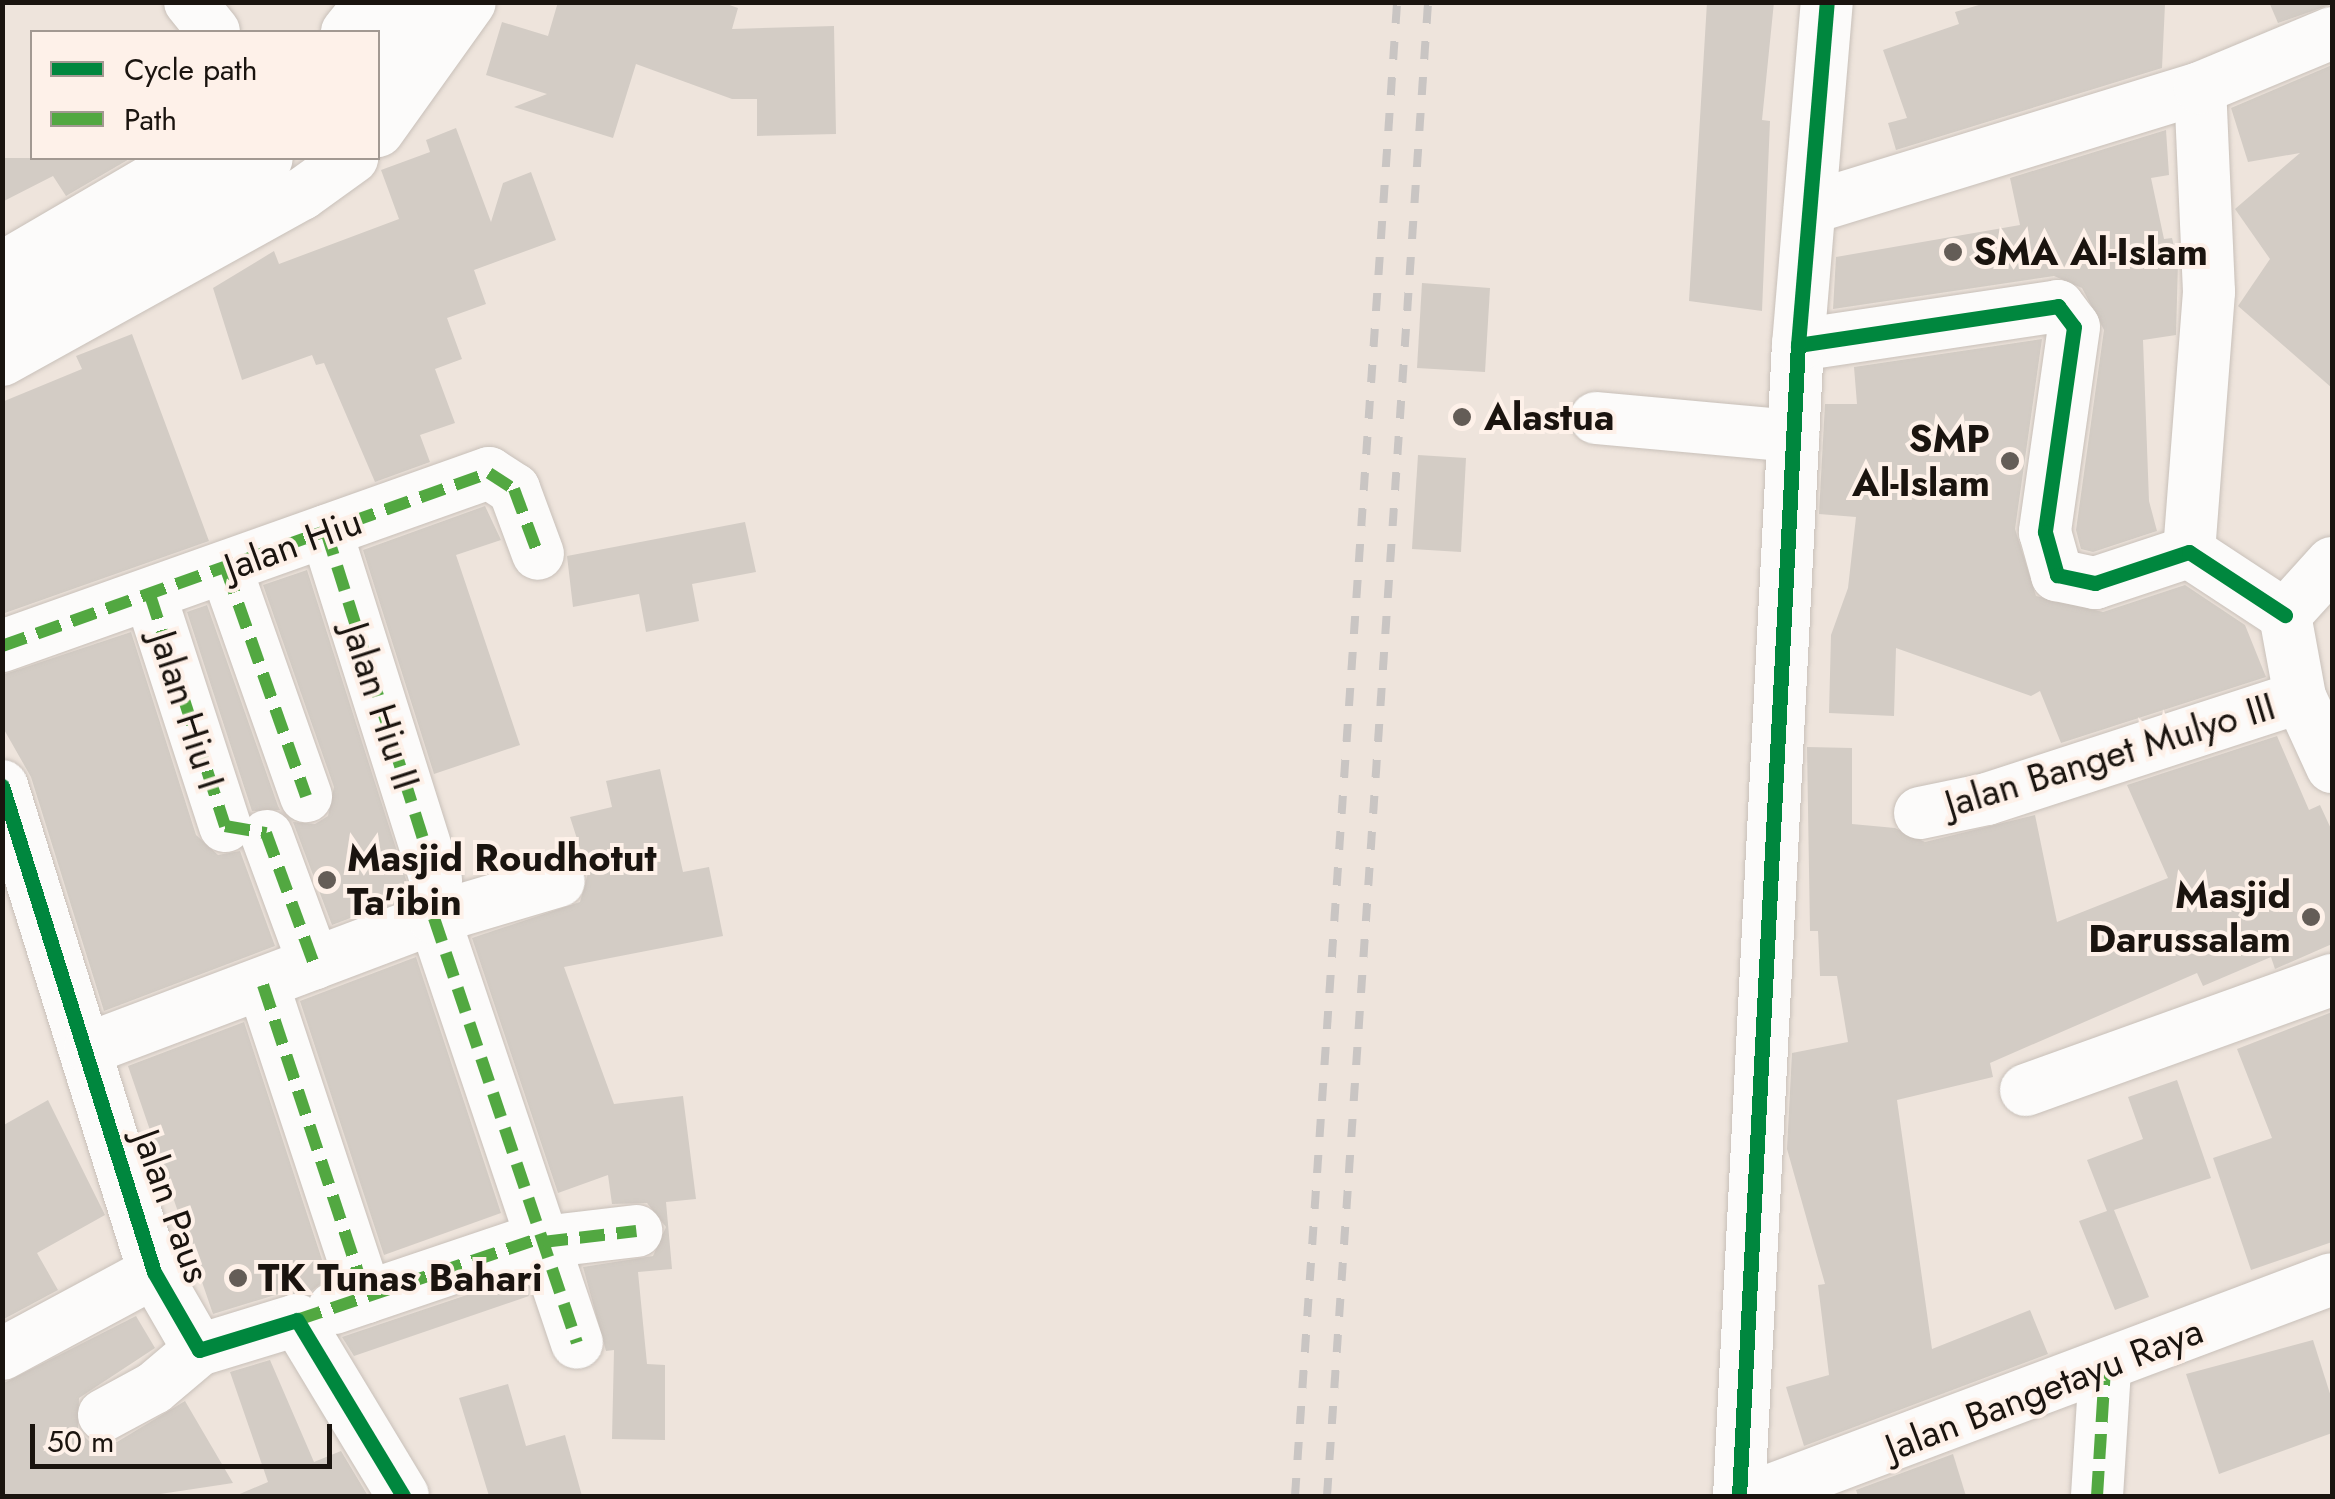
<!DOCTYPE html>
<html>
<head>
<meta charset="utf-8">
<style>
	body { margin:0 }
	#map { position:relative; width:2335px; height:1499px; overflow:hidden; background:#eee4dc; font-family:Jost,sans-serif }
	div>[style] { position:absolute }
	.building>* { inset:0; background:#d3ccc5 }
	.roads { filter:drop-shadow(0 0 2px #c8c0b9) drop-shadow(0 0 2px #c8c0b9) }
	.minor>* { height:52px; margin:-26px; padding:0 26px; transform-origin:26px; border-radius:26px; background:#fcfbfa }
	.major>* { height:55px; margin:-27.5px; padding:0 27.5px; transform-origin:27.5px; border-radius:27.5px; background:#fcfbfa }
	.rail>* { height:8px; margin-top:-4px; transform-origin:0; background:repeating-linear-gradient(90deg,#c9c5c3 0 18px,transparent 0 36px) }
	.quiet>* { height:12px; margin-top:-6px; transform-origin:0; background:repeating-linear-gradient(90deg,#52a841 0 25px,transparent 0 37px) }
	.cycleway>* { height:15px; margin:-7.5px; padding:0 7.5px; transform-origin:7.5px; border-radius:7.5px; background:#00873e }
	.dots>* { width:28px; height:28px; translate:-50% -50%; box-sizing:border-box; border:5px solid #fef1e9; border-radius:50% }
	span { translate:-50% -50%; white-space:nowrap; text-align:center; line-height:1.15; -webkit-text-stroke:8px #fef1e9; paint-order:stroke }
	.poi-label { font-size:38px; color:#1a140f; font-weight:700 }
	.left { translate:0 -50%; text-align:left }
	.right { translate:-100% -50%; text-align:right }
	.street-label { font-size:38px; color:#1a140f }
	.frame { position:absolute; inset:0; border:5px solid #1a140f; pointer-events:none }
	.legend { position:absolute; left:30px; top:30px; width:350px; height:130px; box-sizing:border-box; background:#fef1e9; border:2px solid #a39992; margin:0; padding:12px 18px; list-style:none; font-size:30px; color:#1a140f }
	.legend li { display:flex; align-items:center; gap:20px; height:50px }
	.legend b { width:50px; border:2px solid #a39992 }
	.scale { position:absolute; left:30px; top:1424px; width:302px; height:45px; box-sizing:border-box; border:5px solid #1a140f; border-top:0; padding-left:12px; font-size:30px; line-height:35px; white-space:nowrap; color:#1a140f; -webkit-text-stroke:8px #fef1e9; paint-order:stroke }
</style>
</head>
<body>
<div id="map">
	<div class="building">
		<div style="clip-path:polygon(558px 2px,721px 2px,738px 8px,732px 29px,834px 26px,836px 134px,757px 136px,757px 99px,732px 99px,636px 64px,613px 138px,514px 107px,547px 94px,486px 75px,502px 22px,548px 36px)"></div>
		<div style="clip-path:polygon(1707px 2px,1774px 2px,1762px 120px,1770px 121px,1762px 311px,1689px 301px)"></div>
		<div style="clip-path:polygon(1989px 2px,2165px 4px,2162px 68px,1896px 150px,1888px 123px,1907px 118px,1883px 50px,1959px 24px,1955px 12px)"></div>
		<div style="clip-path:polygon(2269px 2px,2332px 2px,2332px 4px,2278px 23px)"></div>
		<div style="clip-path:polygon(2332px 65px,2332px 388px,2238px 306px,2270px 259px,2235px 209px,2300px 153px,2248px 162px,2231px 108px)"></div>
		<div style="clip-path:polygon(456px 128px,491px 222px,503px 183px,531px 172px,556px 240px,474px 270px,486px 304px,447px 318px,462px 359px,435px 369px,455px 423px,420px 435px,430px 462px,375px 482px,324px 363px,316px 365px,312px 355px,242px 380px,213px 288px,274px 251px,279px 264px,399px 219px,381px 170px,430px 152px,426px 140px)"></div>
		<div style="clip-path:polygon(2166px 130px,2169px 175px,2151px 178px,2164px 239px,2172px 238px,2178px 262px,2176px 335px,2143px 340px,2149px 501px,2157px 531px,2093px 552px,2081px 549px,2076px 530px,2104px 330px,2082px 288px,2054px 276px,1833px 309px,1836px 257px,2020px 225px,2010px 178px)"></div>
		<div style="clip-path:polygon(2px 158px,131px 158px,66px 196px,53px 176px,2px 202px)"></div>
		<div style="clip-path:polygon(1422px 283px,1490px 288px,1485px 372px,1417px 368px)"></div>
		<div style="clip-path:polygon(132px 334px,209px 541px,2px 614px,2px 402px,82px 369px,76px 356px)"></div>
		<div style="clip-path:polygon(2042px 339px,2015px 529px,2036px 596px,2103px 612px,2185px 585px,2245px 625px,2266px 677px,2061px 743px,2040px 691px,2031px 696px,1896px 648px,1894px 716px,1829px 713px,1831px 635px,1848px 588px,1856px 517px,1819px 514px,1825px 404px,1857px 404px,1854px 367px)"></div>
		<div style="clip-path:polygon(1418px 455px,1466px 458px,1461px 552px,1412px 549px)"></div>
		<div style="clip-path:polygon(485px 506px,501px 540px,456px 555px,520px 745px,434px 774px,363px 550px)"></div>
		<div style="clip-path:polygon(745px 522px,756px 572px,692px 584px,699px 621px,646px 632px,639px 594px,573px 607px,567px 556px)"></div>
		<div style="clip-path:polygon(307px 570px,411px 895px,332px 925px,293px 822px,315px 824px,328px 816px,334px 787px,263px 585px)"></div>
		<div style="clip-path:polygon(207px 605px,278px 806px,280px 810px,252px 811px,187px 612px)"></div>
		<div style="clip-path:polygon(131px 632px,196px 835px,218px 855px,240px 851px,275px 946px,104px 1011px,31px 777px,2px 726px,2px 675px)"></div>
		<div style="clip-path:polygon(2277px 736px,2309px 810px,2320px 805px,2332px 831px,2332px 944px,2275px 969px,2271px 957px,2203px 986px,2197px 973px,1990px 1063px,1993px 1077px,1897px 1100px,1932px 1349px,2030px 1310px,2048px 1354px,1804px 1446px,1786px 1387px,1829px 1375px,1818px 1285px,1825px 1284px,1787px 1149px,1792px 1053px,1848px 1042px,1837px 976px,1820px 976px,1818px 931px,1810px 931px,1807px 747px,1852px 748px,1852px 824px,1895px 828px,1925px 842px,2035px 815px,2057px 922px,2168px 878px,2127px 785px)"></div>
		<div style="clip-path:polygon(660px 769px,683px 872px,709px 867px,723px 936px,564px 967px,614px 1104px,683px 1096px,696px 1199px,666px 1202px,672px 1269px,638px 1272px,647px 1364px,665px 1365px,665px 1440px,612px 1439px,614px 1350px,606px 1351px,583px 1267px,653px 1256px,666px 1227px,647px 1203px,612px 1204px,608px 1175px,558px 1193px,472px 938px,580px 902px,588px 873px,570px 817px,612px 807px,606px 781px)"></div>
		<div style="clip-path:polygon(416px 957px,501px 1213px,384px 1255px,300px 1001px)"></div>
		<div style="clip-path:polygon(2332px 1012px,2332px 1242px,2251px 1270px,2213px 1158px,2272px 1138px,2237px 1049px)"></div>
		<div style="clip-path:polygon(244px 1022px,328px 1278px,309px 1293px,288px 1291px,213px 1314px,128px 1066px)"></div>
		<div style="clip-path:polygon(2177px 1080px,2211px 1178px,2114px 1210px,2149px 1297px,2115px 1310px,2079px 1221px,2107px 1211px,2087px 1160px,2143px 1139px,2128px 1097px)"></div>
		<div style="clip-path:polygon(48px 1100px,105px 1215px,37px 1253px,58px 1290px,2px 1320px,2px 1126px)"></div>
		<div style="clip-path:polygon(523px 1276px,529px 1296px,354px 1356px,342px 1337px)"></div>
		<div style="clip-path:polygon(136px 1316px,155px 1348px,79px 1398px,78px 1430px,89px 1441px,117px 1442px,185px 1401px,233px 1483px,147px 1496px,2px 1496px,2px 1384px)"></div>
		<div style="clip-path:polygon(2313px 1340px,2332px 1400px,2332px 1433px,2219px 1474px,2186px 1374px)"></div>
		<div style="clip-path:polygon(270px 1360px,314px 1462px,341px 1451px,368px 1496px,235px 1496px,268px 1482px,230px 1372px)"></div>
		<div style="clip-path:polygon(508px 1384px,526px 1446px,565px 1435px,582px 1496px,489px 1496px,459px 1398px)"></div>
		<div style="clip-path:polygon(1953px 1454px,1966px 1496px,1858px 1496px,1856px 1490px)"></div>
	</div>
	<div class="roads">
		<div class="minor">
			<div style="left:190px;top:2px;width:38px;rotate:51deg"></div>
			<div style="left:347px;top:32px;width:38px;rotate:-51deg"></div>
			<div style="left:378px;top:131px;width:158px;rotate:-54.5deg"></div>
			<div style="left:1810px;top:208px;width:408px;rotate:-17.1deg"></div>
			<div style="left:2px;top:268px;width:218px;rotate:-30.3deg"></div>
			<div style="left:1798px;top:345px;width:263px;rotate:-8.5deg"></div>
			<div style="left:2058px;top:306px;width:26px;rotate:53deg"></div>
			<div style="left:2074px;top:327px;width:207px;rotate:98.1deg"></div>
			<div style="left:2045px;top:532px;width:45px;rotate:74.4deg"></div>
			<div style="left:2057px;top:575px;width:39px;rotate:12deg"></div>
			<div style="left:2095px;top:583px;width:99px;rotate:-18.3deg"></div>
			<div style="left:2189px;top:552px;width:115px;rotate:33.3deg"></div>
			<div style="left:2px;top:360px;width:343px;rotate:-29deg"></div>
			<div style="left:302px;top:194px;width:62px;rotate:-35.8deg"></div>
			<div style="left:1596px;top:418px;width:198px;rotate:5.2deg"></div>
			<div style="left:326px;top:531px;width:366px;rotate:72.5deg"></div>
			<div style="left:2189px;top:552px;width:261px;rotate:-85.6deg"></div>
			<div style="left:2209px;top:292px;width:204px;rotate:-92.5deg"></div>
			<div style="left:2200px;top:88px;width:143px;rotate:-22.6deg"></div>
			<div style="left:2332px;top:563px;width:70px;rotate:132.1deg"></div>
			<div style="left:2285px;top:615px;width:83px;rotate:79.6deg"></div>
			<div style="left:2300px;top:697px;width:77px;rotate:65.4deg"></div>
			<div style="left:226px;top:569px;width:241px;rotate:70.6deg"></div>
			<div style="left:150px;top:595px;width:243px;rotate:72deg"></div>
			<div style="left:2px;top:646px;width:517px;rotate:-19.56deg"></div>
			<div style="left:489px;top:473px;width:30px;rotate:33deg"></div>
			<div style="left:514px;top:489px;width:69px;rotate:69.7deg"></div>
			<div style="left:2px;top:786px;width:509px;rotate:72.63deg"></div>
			<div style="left:154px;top:1272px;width:90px;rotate:60deg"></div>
			<div style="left:199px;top:1350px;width:102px;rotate:-17deg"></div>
			<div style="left:297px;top:1320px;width:205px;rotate:58.9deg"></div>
			<div style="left:1920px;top:813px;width:68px;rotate:-11.8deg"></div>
			<div style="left:1987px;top:799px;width:329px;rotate:-18deg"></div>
			<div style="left:267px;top:836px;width:136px;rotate:69.8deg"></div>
			<div style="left:434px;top:918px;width:448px;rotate:71.4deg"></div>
			<div style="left:263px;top:985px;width:329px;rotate:71.7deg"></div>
			<div style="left:90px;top:1048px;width:368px;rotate:-20.7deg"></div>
			<div style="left:434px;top:918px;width:130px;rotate:-16.5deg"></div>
			<div style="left:2026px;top:1090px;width:325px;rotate:-19.8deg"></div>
			<div style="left:543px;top:1242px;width:94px;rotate:-6.7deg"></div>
			<div style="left:334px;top:1308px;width:219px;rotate:-18.7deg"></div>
			<div style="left:2px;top:1354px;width:173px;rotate:-28.3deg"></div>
			<div style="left:104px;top:1415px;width:57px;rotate:-28.4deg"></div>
			<div style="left:154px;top:1388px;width:59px;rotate:-40.2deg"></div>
			<div style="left:1739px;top:1496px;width:1153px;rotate:-87.07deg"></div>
			<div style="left:1798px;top:345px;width:344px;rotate:-85.2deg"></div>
			<div style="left:1755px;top:1496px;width:616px;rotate:-20.61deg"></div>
			<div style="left:2097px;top:1496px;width:128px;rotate:-86.4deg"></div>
		</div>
		<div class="major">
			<div style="left:378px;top:63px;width:76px;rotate:-53deg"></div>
			<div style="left:2px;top:317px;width:307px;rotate:-31.2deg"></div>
		</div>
	</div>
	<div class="rail">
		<div style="left:1295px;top:1496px;width:1497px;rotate:-86.09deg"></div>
		<div style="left:1327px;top:1496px;width:1497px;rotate:-86.13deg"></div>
	</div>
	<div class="quiet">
		<div style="left:326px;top:531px;width:366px;rotate:72.5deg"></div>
		<div style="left:226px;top:569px;width:241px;rotate:70.6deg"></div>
		<div style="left:150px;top:595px;width:243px;rotate:72deg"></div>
		<div style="left:225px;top:826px;width:42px;rotate:9.7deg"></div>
		<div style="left:266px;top:833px;width:140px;rotate:69.9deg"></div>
		<div style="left:2px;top:646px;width:517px;rotate:-19.56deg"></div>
		<div style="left:489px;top:473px;width:30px;rotate:33deg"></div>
		<div style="left:514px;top:489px;width:69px;rotate:69.7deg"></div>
		<div style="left:434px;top:918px;width:448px;rotate:71.4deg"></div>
		<div style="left:263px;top:985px;width:329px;rotate:71.7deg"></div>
		<div style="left:543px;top:1242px;width:94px;rotate:-6.7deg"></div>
		<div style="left:297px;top:1320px;width:257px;rotate:-18.6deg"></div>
		<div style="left:2097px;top:1496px;width:128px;rotate:-86.4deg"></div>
	</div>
	<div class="cycleway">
		<div style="left:1798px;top:345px;width:263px;rotate:-8.5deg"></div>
		<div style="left:2058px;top:306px;width:26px;rotate:53deg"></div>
		<div style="left:2074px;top:327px;width:207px;rotate:98.1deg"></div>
		<div style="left:2045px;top:532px;width:45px;rotate:74.4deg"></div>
		<div style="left:2057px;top:575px;width:39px;rotate:12deg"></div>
		<div style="left:2095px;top:583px;width:99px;rotate:-18.3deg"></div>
		<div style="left:2189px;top:552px;width:115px;rotate:33.3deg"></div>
		<div style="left:2px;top:786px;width:509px;rotate:72.63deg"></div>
		<div style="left:154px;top:1272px;width:90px;rotate:60deg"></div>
		<div style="left:199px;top:1350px;width:102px;rotate:-17deg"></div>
		<div style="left:297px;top:1320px;width:205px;rotate:58.9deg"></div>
		<div style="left:1739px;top:1496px;width:1153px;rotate:-87.07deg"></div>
		<div style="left:1798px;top:345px;width:344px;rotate:-85.2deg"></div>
	</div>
	<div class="dots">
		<div style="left:1953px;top:252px;background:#645d57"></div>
		<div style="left:1462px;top:417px;background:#645d57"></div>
		<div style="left:2010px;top:461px;background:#645d57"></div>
		<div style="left:327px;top:880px;background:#645d57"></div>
		<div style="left:2311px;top:917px;background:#645d57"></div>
		<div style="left:238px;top:1278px;background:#645d57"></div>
	</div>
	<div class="poi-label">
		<span class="left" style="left:1973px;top:252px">SMA Al-Islam</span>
		<span class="left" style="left:1484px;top:417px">Alastua</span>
		<span class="right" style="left:1990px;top:461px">SMP<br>Al-Islam</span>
		<span class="left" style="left:347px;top:880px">Masjid Roudhotut<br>Ta'ibin</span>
		<span class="right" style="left:2291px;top:917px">Masjid<br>Darussalam</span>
		<span class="left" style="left:258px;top:1278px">TK Tunas Bahari</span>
	</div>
	<div class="street-label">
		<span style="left:293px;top:544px;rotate:-20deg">Jalan Hiu</span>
		<span style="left:381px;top:706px;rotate:72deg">Jalan Hiu II</span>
		<span style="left:187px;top:710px;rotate:72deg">Jalan Hiu I</span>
		<span style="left:2110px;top:755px;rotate:-17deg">Jalan Banget Mulyo III</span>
		<span style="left:172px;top:1206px;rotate:70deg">Jalan Paus</span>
		<span style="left:2044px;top:1389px;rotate:-21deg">Jalan Bangetayu Raya</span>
	</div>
	<div class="frame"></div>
	<ul class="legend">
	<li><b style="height:12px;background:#00873e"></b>Cycle path</li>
	<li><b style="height:12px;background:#52a841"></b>Path</li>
	</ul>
	<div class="scale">50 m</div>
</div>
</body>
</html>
